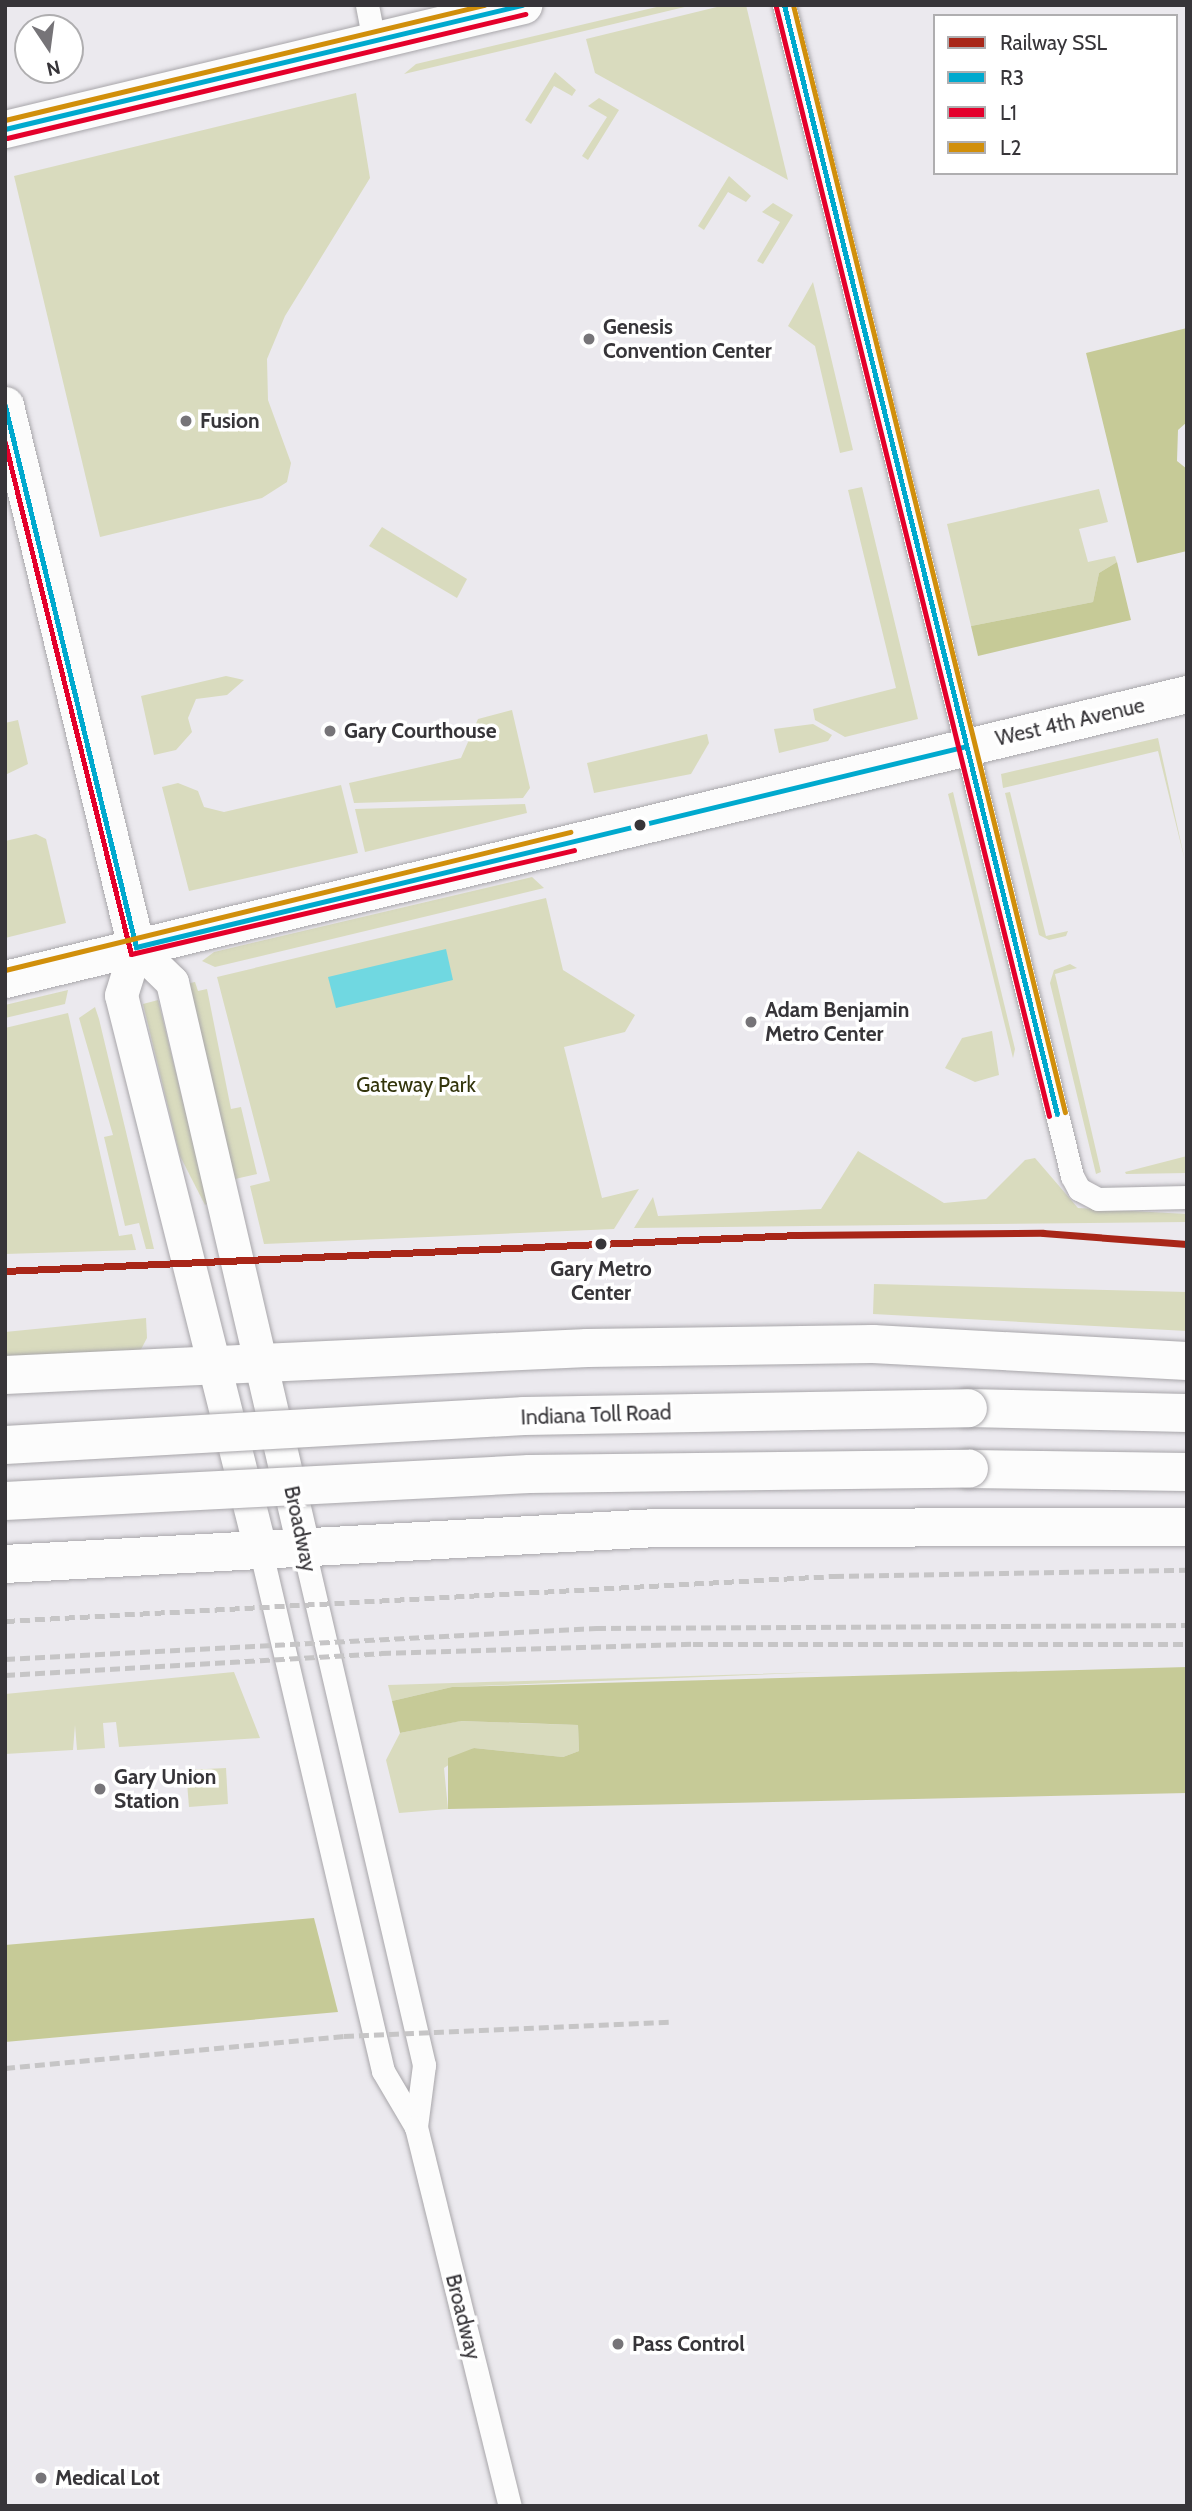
<!DOCTYPE html>
<html>
<head>
<meta charset="utf-8">
<style>
	body { margin:0 }
	#map { position:relative; width:1192px; height:2511px; overflow:hidden; background:#ebe9ee; font-family:Cabin,sans-serif }
	div>[style] { position:absolute }
	.green>* { inset:0; background:#d9dbbe }
	.forest>* { inset:0; background:#c6ca97 }
	.water>* { inset:0; background:#70d8e1 }
	.roads { filter:drop-shadow(0 0 2px #a8a6aa) drop-shadow(0 0 2px #a8a6aa) }
	.minor>* { height:23px; margin:-11.5px; padding:0 11.5px; transform-origin:11.5px; border-radius:11.5px; background:#fcfcfc }
	.secondary>* { height:33px; margin:-16.5px; padding:0 16.5px; transform-origin:16.5px; border-radius:16.5px; background:#fcfcfc }
	.primary>* { height:37px; margin:-18.5px; padding:0 18.5px; transform-origin:18.5px; border-radius:18.5px; background:#fcfcfc }
	.motorway>* { height:38px; margin:-19px; padding:0 19px; transform-origin:19px; border-radius:19px; background:#fcfcfc }
	.rail>* { height:5px; margin-top:-2.5px; transform-origin:0; background:repeating-linear-gradient(90deg,#c6c5c6 0 10px,transparent 0 15px) }
	.bridges { filter:drop-shadow(0 0 2px #a8a6aa) drop-shadow(0 0 2px #a8a6aa) }
	.motorway-bridge>* { height:38px; margin:-19px; padding:0 19px; transform-origin:19px; border-radius:19px; background:#fcfcfc }
	.bus-1>* { height:5px; margin:-2.5px; padding:0 2.5px; transform-origin:2.5px; border-radius:2.5px; background:#00a9ce }
	.bus-2>* { height:5px; margin:-2.5px; padding:0 2.5px; transform-origin:2.5px; border-radius:2.5px; background:#e4002b }
	.bus-3>* { height:5px; margin:-2.5px; padding:0 2.5px; transform-origin:2.5px; border-radius:2.5px; background:#d18f0b }
	.rail-1>* { height:7px; margin:-3.5px; padding:0 3.5px; transform-origin:3.5px; border-radius:3.5px; background:#a82618 }
	.dots>* { width:19px; height:19px; translate:-50% -50%; box-sizing:border-box; border:4px solid #fff; border-radius:50% }
	span { translate:-50% -50%; white-space:nowrap; text-align:center; line-height:1.15; -webkit-text-stroke:7px #fff; paint-order:stroke }
	.poi-label { font-size:21px; color:#373539; font-weight:700 }
	.left { translate:0 -50%; text-align:left }
	.street-label { font-size:21px; color:#373539 }
	.park-label { font-size:21px; color:#33350c }
	.stop-label { font-size:21px; color:#373539; font-weight:700 }
	.frame { position:absolute; inset:0; border:7px solid #373539; pointer-events:none }
	.legend { position:absolute; left:933px; top:14px; width:245px; height:161px; box-sizing:border-box; background:#fff; border:2px solid #afaeb0; margin:0; padding:9px 12px; list-style:none; font-size:21px; color:#373539 }
	.legend li { display:flex; align-items:center; gap:14px; height:35px }
	.legend b { width:35px; border:2px solid #afaeb0 }
	.north { position:absolute; left:14px; top:14px; width:70px; height:70px; box-sizing:border-box; background:#fff; border:2px solid #afaeb0; border-radius:50%; rotate:167deg; font-size:19px; font-weight:700; line-height:28px; text-align:center; color:#373539 }
	.north::after { content:''; display:block; margin:auto; width:24px; height:32px; background:#767478; clip-path:polygon(50% 0,100% 100%,50% 72%,0 100%) }
</style>
</head>
<body>
<div id="map">
	<div class="green">
		<div style="clip-path:polygon(665px 5px,693px 5px,404px 74px,416px 64px)"></div>
		<div style="clip-path:polygon(725px 5px,746px 5px,788px 180px,595px 73px,586px 39px)"></div>
		<div style="clip-path:polygon(555px 72px,576px 90px,572px 96px,554px 86px,531px 124px,525px 120px)"></div>
		<div style="clip-path:polygon(356px 93px,370px 178px,285px 316px,267px 359px,268px 400px,291px 463px,287px 482px,262px 498px,100px 537px,14px 176px)"></div>
		<div style="clip-path:polygon(599px 98px,619px 110px,588px 160px,582px 156px,607px 117px,588px 106px)"></div>
		<div style="clip-path:polygon(729px 176px,751px 196px,746px 202px,728px 192px,704px 230px,698px 226px)"></div>
		<div style="clip-path:polygon(773px 203px,793px 215px,763px 264px,757px 261px,780px 222px,762px 212px)"></div>
		<div style="clip-path:polygon(813px 282px,853px 450px,840px 453px,815px 346px,788px 326px)"></div>
		<div style="clip-path:polygon(862px 487px,918px 719px,845px 737px,815px 720px,813px 709px,896px 688px,848px 490px)"></div>
		<div style="clip-path:polygon(1099px 489px,1108px 522px,1079px 529px,1088px 562px,1115px 556px,1117px 562px,1099px 573px,1093px 602px,971px 626px,947px 524px)"></div>
		<div style="clip-path:polygon(382px 527px,467px 579px,457px 598px,369px 546px)"></div>
		<div style="clip-path:polygon(226px 676px,244px 680px,227px 695px,196px 699px,188px 718px,192px 732px,176px 750px,154px 755px,141px 696px)"></div>
		<div style="clip-path:polygon(512px 710px,530px 788px,523px 798px,354px 803px,349px 783px,461px 758px,478px 719px)"></div>
		<div style="clip-path:polygon(18px 720px,28px 764px,5px 775px,5px 723px)"></div>
		<div style="clip-path:polygon(813px 724px,832px 735px,828px 741px,779px 753px,774px 729px)"></div>
		<div style="clip-path:polygon(707px 734px,709px 743px,691px 774px,594px 793px,587px 763px)"></div>
		<div style="clip-path:polygon(1158px 738px,1185px 861px,1158px 751px,1003px 788px,1001px 774px)"></div>
		<div style="clip-path:polygon(178px 783px,198px 791px,204px 807px,224px 812px,341px 785px,358px 853px,189px 891px,162px 787px)"></div>
		<div style="clip-path:polygon(953px 792px,1015px 1049px,1013px 1058px,948px 794px)"></div>
		<div style="clip-path:polygon(1010px 792px,1046px 936px,1068px 931px,1066px 936px,1049px 940px,1039px 935px,1005px 793px)"></div>
		<div style="clip-path:polygon(525px 804px,527px 813px,365px 852px,355px 809px)"></div>
		<div style="clip-path:polygon(36px 834px,46px 839px,66px 923px,5px 938px,5px 841px)"></div>
		<div style="clip-path:polygon(532px 877px,544px 888px,215px 967px,202px 961px,214px 952px)"></div>
		<div style="clip-path:polygon(546px 898px,563px 970px,635px 1015px,625px 1032px,564px 1047px,602px 1198px,639px 1189px,614px 1229px,264px 1244px,250px 1186px,270px 1181px,217px 977px)"></div>
		<div style="clip-path:polygon(1070px 964px,1077px 968px,1055px 974px,1101px 1172px,1096px 1174px,1050px 983px,1054px 970px)"></div>
		<div style="clip-path:polygon(195px 982px,198px 991px,207px 989px,231px 1109px,241px 1107px,257px 1174px,235px 1179px,191px 998px,190px 983px)"></div>
		<div style="clip-path:polygon(68px 990px,65px 1004px,5px 1018px,5px 1005px)"></div>
		<div style="clip-path:polygon(158px 1000px,208px 1203px,205px 1205px,180px 1156px,143px 1004px)"></div>
		<div style="clip-path:polygon(95px 1007px,99px 1019px,154px 1249px,146px 1249px,139px 1223px,125px 1226px,104px 1137px,113px 1135px,79px 1018px)"></div>
		<div style="clip-path:polygon(68px 1013px,119px 1236px,132px 1234px,136px 1250px,5px 1254px,5px 1028px)"></div>
		<div style="clip-path:polygon(992px 1031px,999px 1075px,975px 1082px,945px 1068px,962px 1038px)"></div>
		<div style="clip-path:polygon(858px 1151px,944px 1203px,986px 1199px,1025px 1160px,1035px 1158px,1078px 1208px,1187px 1214px,1187px 1222px,634px 1228px,653px 1197px,658px 1216px,821px 1209px)"></div>
		<div style="clip-path:polygon(1187px 1156px,1187px 1173px,1126px 1174px,1125px 1172px)"></div>
		<div style="clip-path:polygon(874px 1284px,1187px 1292px,1187px 1331px,873px 1314px)"></div>
		<div style="clip-path:polygon(146px 1318px,147px 1338px,139px 1353px,5px 1364px,5px 1332px)"></div>
		<div style="clip-path:polygon(234px 1672px,260px 1738px,119px 1747px,116px 1722px,103px 1723px,105px 1748px,77px 1750px,75px 1725px,73px 1750px,5px 1754px,5px 1694px)"></div>
		<div style="clip-path:polygon(824px 1672px,452px 1687px,392px 1701px,388px 1685px)"></div>
		<div style="clip-path:polygon(460px 1721px,578px 1725px,579px 1751px,563px 1757px,474px 1748px,444px 1768px,448px 1809px,399px 1813px,386px 1760px,400px 1733px)"></div>
		<div style="clip-path:polygon(226px 1768px,228px 1804px,189px 1807px,186px 1770px)"></div>
	</div>
	<div class="forest">
		<div style="clip-path:polygon(1187px 328px,1187px 422px,1178px 430px,1177px 461px,1187px 469px,1187px 551px,1137px 563px,1086px 353px)"></div>
		<div style="clip-path:polygon(1117px 562px,1131px 620px,978px 656px,971px 626px,1093px 602px,1099px 573px)"></div>
		<div style="clip-path:polygon(1187px 1667px,1187px 1793px,448px 1809px,448px 1758px,474px 1748px,563px 1757px,579px 1751px,578px 1725px,461px 1721px,400px 1733px,392px 1701px,452px 1687px)"></div>
		<div style="clip-path:polygon(314px 1918px,338px 2012px,5px 2042px,5px 1945px)"></div>
	</div>
	<div class="water">
		<div style="clip-path:polygon(446px 949px,453px 980px,336px 1008px,328px 977px)"></div>
	</div>
	<div class="roads">
		<div class="minor">
			<div style="left:367px;top:5px;width:37px;rotate:79deg"></div>
			<div style="left:784px;top:5px;width:1206px;rotate:76.18deg"></div>
			<div style="left:1072px;top:1176px;width:15px;rotate:62deg"></div>
			<div style="left:1079px;top:1189px;width:21px;rotate:28deg"></div>
			<div style="left:1098px;top:1199px;width:89px;rotate:-1.3deg"></div>
			<div style="left:304px;top:1550px;width:529px;rotate:76.88deg"></div>
			<div style="left:424px;top:2065px;width:63px;rotate:97.4deg"></div>
			<div style="left:261px;top:1552px;width:533px;rotate:76.77deg"></div>
			<div style="left:383px;top:2071px;width:65px;rotate:59.5deg"></div>
			<div style="left:416px;top:2127px;width:390px;rotate:76.1deg"></div>
		</div>
		<div class="secondary">
			<div style="left:261px;top:1552px;width:574px;rotate:-104.11deg"></div>
			<div style="left:121px;top:995px;width:50px;rotate:-72.6deg"></div>
			<div style="left:136px;top:947px;width:50px;rotate:44.2deg"></div>
			<div style="left:172px;top:982px;width:583px;rotate:76.92deg"></div>
		</div>
		<div class="primary">
			<div style="left:5px;top:129px;width:533px;rotate:-13.46deg"></div>
			<div style="left:5px;top:405px;width:558px;rotate:76.41deg"></div>
			<div style="left:5px;top:979px;width:1216px;rotate:-13.56deg"></div>
		</div>
		<div class="motorway">
			<div style="left:5px;top:1375px;width:583px;rotate:-2.66deg"></div>
			<div style="left:587px;top:1348px;width:286px;rotate:-0.8deg"></div>
			<div style="left:873px;top:1344px;width:314px;rotate:3.1deg"></div>
			<div style="left:968px;top:1408px;width:219px;rotate:1.3deg"></div>
			<div style="left:969px;top:1469px;width:218px;rotate:0.8deg"></div>
			<div style="left:5px;top:1564px;width:654px;rotate:-3.16deg"></div>
			<div style="left:658px;top:1528px;width:529px;rotate:-0.11deg"></div>
		</div>
	</div>
	<div class="rail">
		<div style="left:5px;top:1621px;width:830px;rotate:-3.11deg"></div>
		<div style="left:834px;top:1576px;width:353px;rotate:-1deg"></div>
		<div style="left:5px;top:1659px;width:592px;rotate:-3deg"></div>
		<div style="left:596px;top:1628px;width:591px;rotate:-0.29deg"></div>
		<div style="left:5px;top:1675px;width:377px;rotate:-3.3deg"></div>
		<div style="left:381px;top:1653px;width:312px;rotate:-1.7deg"></div>
		<div style="left:693px;top:1644px;width:494px"></div>
		<div style="left:5px;top:2068px;width:341px;rotate:-5.4deg"></div>
		<div style="left:344px;top:2036px;width:326px;rotate:-2.5deg"></div>
	</div>
	<div class="bridges">
		<div class="motorway-bridge">
			<div style="left:5px;top:1445px;width:520px;rotate:-3.2deg"></div>
			<div style="left:524px;top:1416px;width:444px;rotate:-1deg"></div>
			<div style="left:5px;top:1501px;width:525px;rotate:-2.95deg"></div>
			<div style="left:529px;top:1474px;width:440px;rotate:-0.7deg"></div>
		</div>
	</div>
	<div class="bus-1">
		<div style="left:784px;top:5px;width:1142px;rotate:76.17deg"></div>
		<div style="left:5px;top:129px;width:532px;rotate:-13.49deg"></div>
		<div style="left:5px;top:406px;width:557px;rotate:76.39deg"></div>
		<div style="left:136px;top:947px;width:851px;rotate:-13.6deg"></div>
	</div>
	<div class="bus-2">
		<div style="left:776px;top:7px;width:1142px;rotate:76.17deg"></div>
		<div style="left:7px;top:138px;width:533px;rotate:-13.46deg"></div>
		<div style="left:5px;top:443px;width:526px;rotate:76.15deg"></div>
		<div style="left:131px;top:954px;width:455px;rotate:-13.2deg"></div>
	</div>
	<div class="bus-3">
		<div style="left:793px;top:5px;width:1140px;rotate:76.2deg"></div>
		<div style="left:5px;top:120px;width:493px;rotate:-13.5deg"></div>
		<div style="left:5px;top:970px;width:582px;rotate:-13.73deg"></div>
	</div>
	<div class="rail-1">
		<div style="left:5px;top:1271px;width:795px;rotate:-2.6deg"></div>
		<div style="left:799px;top:1235px;width:244px;rotate:-0.5deg"></div>
		<div style="left:1043px;top:1233px;width:144px;rotate:4.4deg"></div>
	</div>
	<div class="dots">
		<div style="left:589px;top:339px;background:#767478"></div>
		<div style="left:186px;top:421px;background:#767478"></div>
		<div style="left:330px;top:731px;background:#767478"></div>
		<div style="left:640px;top:825px;background:#373539"></div>
		<div style="left:751px;top:1022px;background:#767478"></div>
		<div style="left:601px;top:1244px;background:#373539"></div>
		<div style="left:100px;top:1789px;background:#767478"></div>
		<div style="left:618px;top:2344px;background:#767478"></div>
		<div style="left:41px;top:2478px;background:#767478"></div>
	</div>
	<div class="poi-label">
		<span class="left" style="left:603px;top:339px">Genesis<br>Convention Center</span>
		<span class="left" style="left:200px;top:421px">Fusion</span>
		<span class="left" style="left:344px;top:731px">Gary Courthouse</span>
		<span class="left" style="left:765px;top:1022px">Adam Benjamin<br>Metro Center</span>
		<span class="left" style="left:114px;top:1789px">Gary Union<br>Station</span>
		<span class="left" style="left:632px;top:2344px">Pass Control</span>
		<span class="left" style="left:55px;top:2478px">Medical Lot</span>
	</div>
	<div class="street-label">
		<span style="left:1070px;top:722px;rotate:-13deg">West 4th Avenue</span>
		<span style="left:596px;top:1415px;rotate:-2deg">Indiana Toll Road</span>
		<span style="left:300px;top:1529px;rotate:78deg">Broadway</span>
		<span style="left:463px;top:2317px;rotate:76deg">Broadway</span>
	</div>
	<div class="park-label">
		<span style="left:416px;top:1085px">Gateway Park</span>
	</div>
	<div class="stop-label">
		<span style="left:601px;top:1281px">Gary Metro<br>Center</span>
	</div>
	<div class="frame"></div>
	<ul class="legend">
	<li><b style="height:9px;background:#a82618"></b>Railway SSL</li>
	<li><b style="height:9px;background:#00a9ce"></b>R3</li>
	<li><b style="height:9px;background:#e4002b"></b>L1</li>
	<li><b style="height:9px;background:#d18f0b"></b>L2</li>
	</ul>
	<div class="north">N</div>
</div>
</body>
</html>
